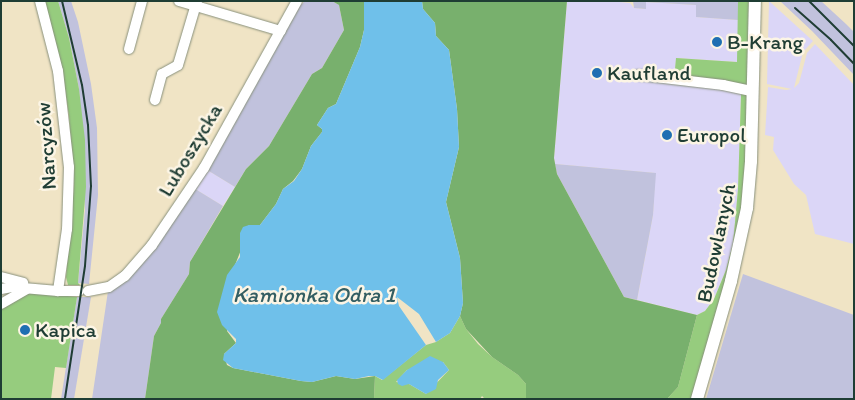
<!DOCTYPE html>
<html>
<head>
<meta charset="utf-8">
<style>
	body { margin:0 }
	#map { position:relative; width:855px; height:400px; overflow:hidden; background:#f0e4c5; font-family:Itim,sans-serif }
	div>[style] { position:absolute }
	.built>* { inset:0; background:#dbd6f7 }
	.industrial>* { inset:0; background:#c1c2dd }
	.green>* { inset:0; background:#96cc7e }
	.forest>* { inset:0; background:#78b06d }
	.water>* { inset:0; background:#6fc0ea }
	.roads { filter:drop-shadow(0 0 1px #88907c) drop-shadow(0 0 1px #88907c) }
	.minor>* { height:10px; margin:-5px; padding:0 5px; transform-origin:5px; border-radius:5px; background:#fff }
	.major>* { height:12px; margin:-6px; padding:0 6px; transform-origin:6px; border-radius:6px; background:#fff }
	.rail>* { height:2px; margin:-1px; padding:0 1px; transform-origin:1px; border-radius:1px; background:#1f3d34 }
	.dots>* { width:14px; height:14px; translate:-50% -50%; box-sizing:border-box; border:2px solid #fcf5e5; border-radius:50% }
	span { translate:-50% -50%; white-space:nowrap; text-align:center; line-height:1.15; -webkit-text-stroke:5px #fcf5e5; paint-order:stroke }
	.poi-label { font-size:21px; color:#1f3d34 }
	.left { translate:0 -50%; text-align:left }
	.street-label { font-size:21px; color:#1f3d34 }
	.water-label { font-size:22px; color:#335e62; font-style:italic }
	.frame { position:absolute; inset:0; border:2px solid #1f3d34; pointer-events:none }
</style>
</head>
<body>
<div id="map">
	<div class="built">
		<div style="clip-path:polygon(567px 1px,610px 1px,630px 3px,634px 8px,645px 9px,646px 2px,696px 5px,696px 17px,738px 20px,738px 62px,676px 58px,675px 81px,723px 85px,741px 94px,738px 189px,733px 244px,726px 270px,714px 299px,705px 311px,697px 315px,637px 300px,653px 215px,655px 173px,555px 164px,554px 158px)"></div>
		<div style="clip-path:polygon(769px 1px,813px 41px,803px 52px,794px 88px,799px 83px,807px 53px,815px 44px,854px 85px,854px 244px,815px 234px,806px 195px,794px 184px,773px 150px,774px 137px,765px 135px,768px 87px,786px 90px,792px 89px,767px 84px)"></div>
		<div style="clip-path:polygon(204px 168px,235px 187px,223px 206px,192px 187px)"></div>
	</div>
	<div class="industrial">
		<div style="clip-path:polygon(58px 1px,71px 1px,78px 22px,91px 84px,97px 128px,98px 195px,89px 284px,78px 283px,85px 210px,79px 89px,69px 38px)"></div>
		<div style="clip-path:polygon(305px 1px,332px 1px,339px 5px,344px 30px,322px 68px,312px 74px,269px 146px,246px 169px,235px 187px,204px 168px,291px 14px)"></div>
		<div style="clip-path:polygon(633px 1px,738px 1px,738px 20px,696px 17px,696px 5px,646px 2px,646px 9px,634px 8px)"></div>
		<div style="clip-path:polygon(780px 1px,821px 1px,846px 24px,854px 32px,854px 75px,812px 31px)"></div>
		<div style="clip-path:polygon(555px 164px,656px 173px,653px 215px,637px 300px,624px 297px,557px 174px)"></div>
		<div style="clip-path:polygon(192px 187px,223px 206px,190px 262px,189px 274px,161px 319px,161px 323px,154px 336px,145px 399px,92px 399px,108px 291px,125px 276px)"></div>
		<div style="clip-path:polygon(743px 274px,854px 315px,854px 399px,706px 399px)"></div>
		<div style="clip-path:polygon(77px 297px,91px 297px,74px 399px,61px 399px)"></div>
	</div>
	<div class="green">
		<div style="clip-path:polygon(43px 1px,58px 1px,69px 38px,79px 89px,85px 140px,86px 187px,78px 283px,80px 285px,68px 285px,66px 277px,74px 185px,69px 116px,63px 76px)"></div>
		<div style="clip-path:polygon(738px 1px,755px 1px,749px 196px,697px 399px,667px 399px,678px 387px,697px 315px,705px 311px,714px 299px,726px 270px,733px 244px,738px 189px,741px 95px,740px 89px,674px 80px,676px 58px,737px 62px)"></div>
		<div style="clip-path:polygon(29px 292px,77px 297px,66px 368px,55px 367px,51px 399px,1px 399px,1px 309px)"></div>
		<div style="clip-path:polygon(evenodd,460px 316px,466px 329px,478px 344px,492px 357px,518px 375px,526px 384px,526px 399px,485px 399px,482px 396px,480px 399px,374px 399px,375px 376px,382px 380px,426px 345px,436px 342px,450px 333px,460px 316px,443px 362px,449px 370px,426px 394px,409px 384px,396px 382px,407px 370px,443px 362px)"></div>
	</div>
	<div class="forest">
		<div style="clip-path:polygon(332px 1px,364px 1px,364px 30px,360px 47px,336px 104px,328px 108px,317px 125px,322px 129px,322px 132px,311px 146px,302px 169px,293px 181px,283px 189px,276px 204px,260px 225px,249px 225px,240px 238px,241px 250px,235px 265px,227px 331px,236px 343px,224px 354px,227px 365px,233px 368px,301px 381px,312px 382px,336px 376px,355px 379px,375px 376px,374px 399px,145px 399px,154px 336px,161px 323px,161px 319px,189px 274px,190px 262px,246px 169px,269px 146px,312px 74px,322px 68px,344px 30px,339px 5px)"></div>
		<div style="clip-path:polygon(422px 1px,567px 1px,554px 158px,557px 174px,624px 297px,697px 315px,678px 387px,667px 399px,526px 399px,526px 384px,518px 375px,492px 357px,466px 329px,460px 316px,463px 303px,460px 258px,446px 202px,459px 147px,457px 109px,449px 50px,436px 36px,435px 23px,423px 9px)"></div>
	</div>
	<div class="water">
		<div style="clip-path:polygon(364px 1px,422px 1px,423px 9px,435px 23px,436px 36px,449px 50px,457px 109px,459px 147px,446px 202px,460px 258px,463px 303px,460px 316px,450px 333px,436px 342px,419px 314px,397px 297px,399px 306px,426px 345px,383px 380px,375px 376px,369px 376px,355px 379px,336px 376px,312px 382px,301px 381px,233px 368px,223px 360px,224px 354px,236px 343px,236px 339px,222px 325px,217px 312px,227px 275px,240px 257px,240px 233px,243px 227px,249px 225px,260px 225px,276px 204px,283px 189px,294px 181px,302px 169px,311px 146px,322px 132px,322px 129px,317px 125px,328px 108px,336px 104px,360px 47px,364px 30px)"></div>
		<div style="clip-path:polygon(430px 356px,443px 362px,449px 370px,438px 380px,436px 389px,426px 394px,409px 384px,402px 386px,398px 384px,397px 380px,407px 370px)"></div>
	</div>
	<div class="roads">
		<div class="minor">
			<div style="left:40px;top:1px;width:72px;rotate:75.6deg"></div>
			<div style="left:58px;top:71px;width:97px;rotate:83.5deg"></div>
			<div style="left:69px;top:167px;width:62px;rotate:91.8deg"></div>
			<div style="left:67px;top:229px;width:63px;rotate:98.3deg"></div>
			<div style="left:179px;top:1px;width:106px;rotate:16.4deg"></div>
			<div style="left:129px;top:49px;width:50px;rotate:-74.8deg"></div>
			<div style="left:638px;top:75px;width:86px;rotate:6.7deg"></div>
			<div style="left:723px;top:85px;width:30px;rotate:12deg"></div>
			<div style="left:155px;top:100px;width:27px;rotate:-75deg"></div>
			<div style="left:162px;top:74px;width:18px;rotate:-29deg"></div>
			<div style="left:178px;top:65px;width:67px;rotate:-73.5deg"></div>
			<div style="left:1px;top:277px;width:23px;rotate:15deg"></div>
			<div style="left:1px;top:289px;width:11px;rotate:-10deg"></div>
			<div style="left:12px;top:287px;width:46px;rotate:5deg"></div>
			<div style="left:58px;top:291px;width:21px"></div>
			<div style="left:88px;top:291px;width:21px;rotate:-11deg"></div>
			<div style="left:109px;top:287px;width:19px;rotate:-35deg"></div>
			<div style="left:125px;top:276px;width:41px;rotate:-48.9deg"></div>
			<div style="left:152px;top:245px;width:93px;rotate:-56deg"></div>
			<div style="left:204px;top:168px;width:191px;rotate:-60.9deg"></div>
			<div style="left:1px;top:304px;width:30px;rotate:-30deg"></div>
		</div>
		<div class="major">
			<div style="left:697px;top:399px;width:123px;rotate:-73.9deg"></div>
			<div style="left:731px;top:281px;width:75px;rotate:-77.6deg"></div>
			<div style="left:747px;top:208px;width:47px;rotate:-85.1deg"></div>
			<div style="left:751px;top:161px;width:160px;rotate:-88.6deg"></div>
		</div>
	</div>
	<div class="rail">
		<div style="left:62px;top:1px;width:86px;rotate:76.6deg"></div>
		<div style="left:82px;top:85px;width:40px;rotate:81.5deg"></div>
		<div style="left:88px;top:125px;width:61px;rotate:87.2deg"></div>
		<div style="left:91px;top:186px;width:80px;rotate:94.3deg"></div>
		<div style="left:85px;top:266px;width:134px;rotate:98.6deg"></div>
		<div style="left:809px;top:1px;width:64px;rotate:45deg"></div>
		<div style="left:795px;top:8px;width:48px;rotate:41.6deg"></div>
		<div style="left:831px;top:40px;width:33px;rotate:46deg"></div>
	</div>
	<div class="dots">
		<div style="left:717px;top:42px;background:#1f6fb2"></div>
		<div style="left:597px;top:73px;background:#1f6fb2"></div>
		<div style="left:667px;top:135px;background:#1f6fb2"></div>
		<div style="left:25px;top:330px;background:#1f6fb2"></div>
	</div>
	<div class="poi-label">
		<span class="left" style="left:727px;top:42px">B-Krang</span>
		<span class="left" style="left:607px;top:73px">Kaufland</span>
		<span class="left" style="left:677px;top:135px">Europol</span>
		<span class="left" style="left:35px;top:330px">Kapica</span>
	</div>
	<div class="street-label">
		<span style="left:46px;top:146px;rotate:-94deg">Narcyzów</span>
		<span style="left:190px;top:150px;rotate:-59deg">Luboszycka</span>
		<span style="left:716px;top:243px;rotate:-78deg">Budowlanych</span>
	</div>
	<div class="water-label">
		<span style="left:314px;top:295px">Kamionka Odra 1</span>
	</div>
	<div class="frame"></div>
</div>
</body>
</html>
